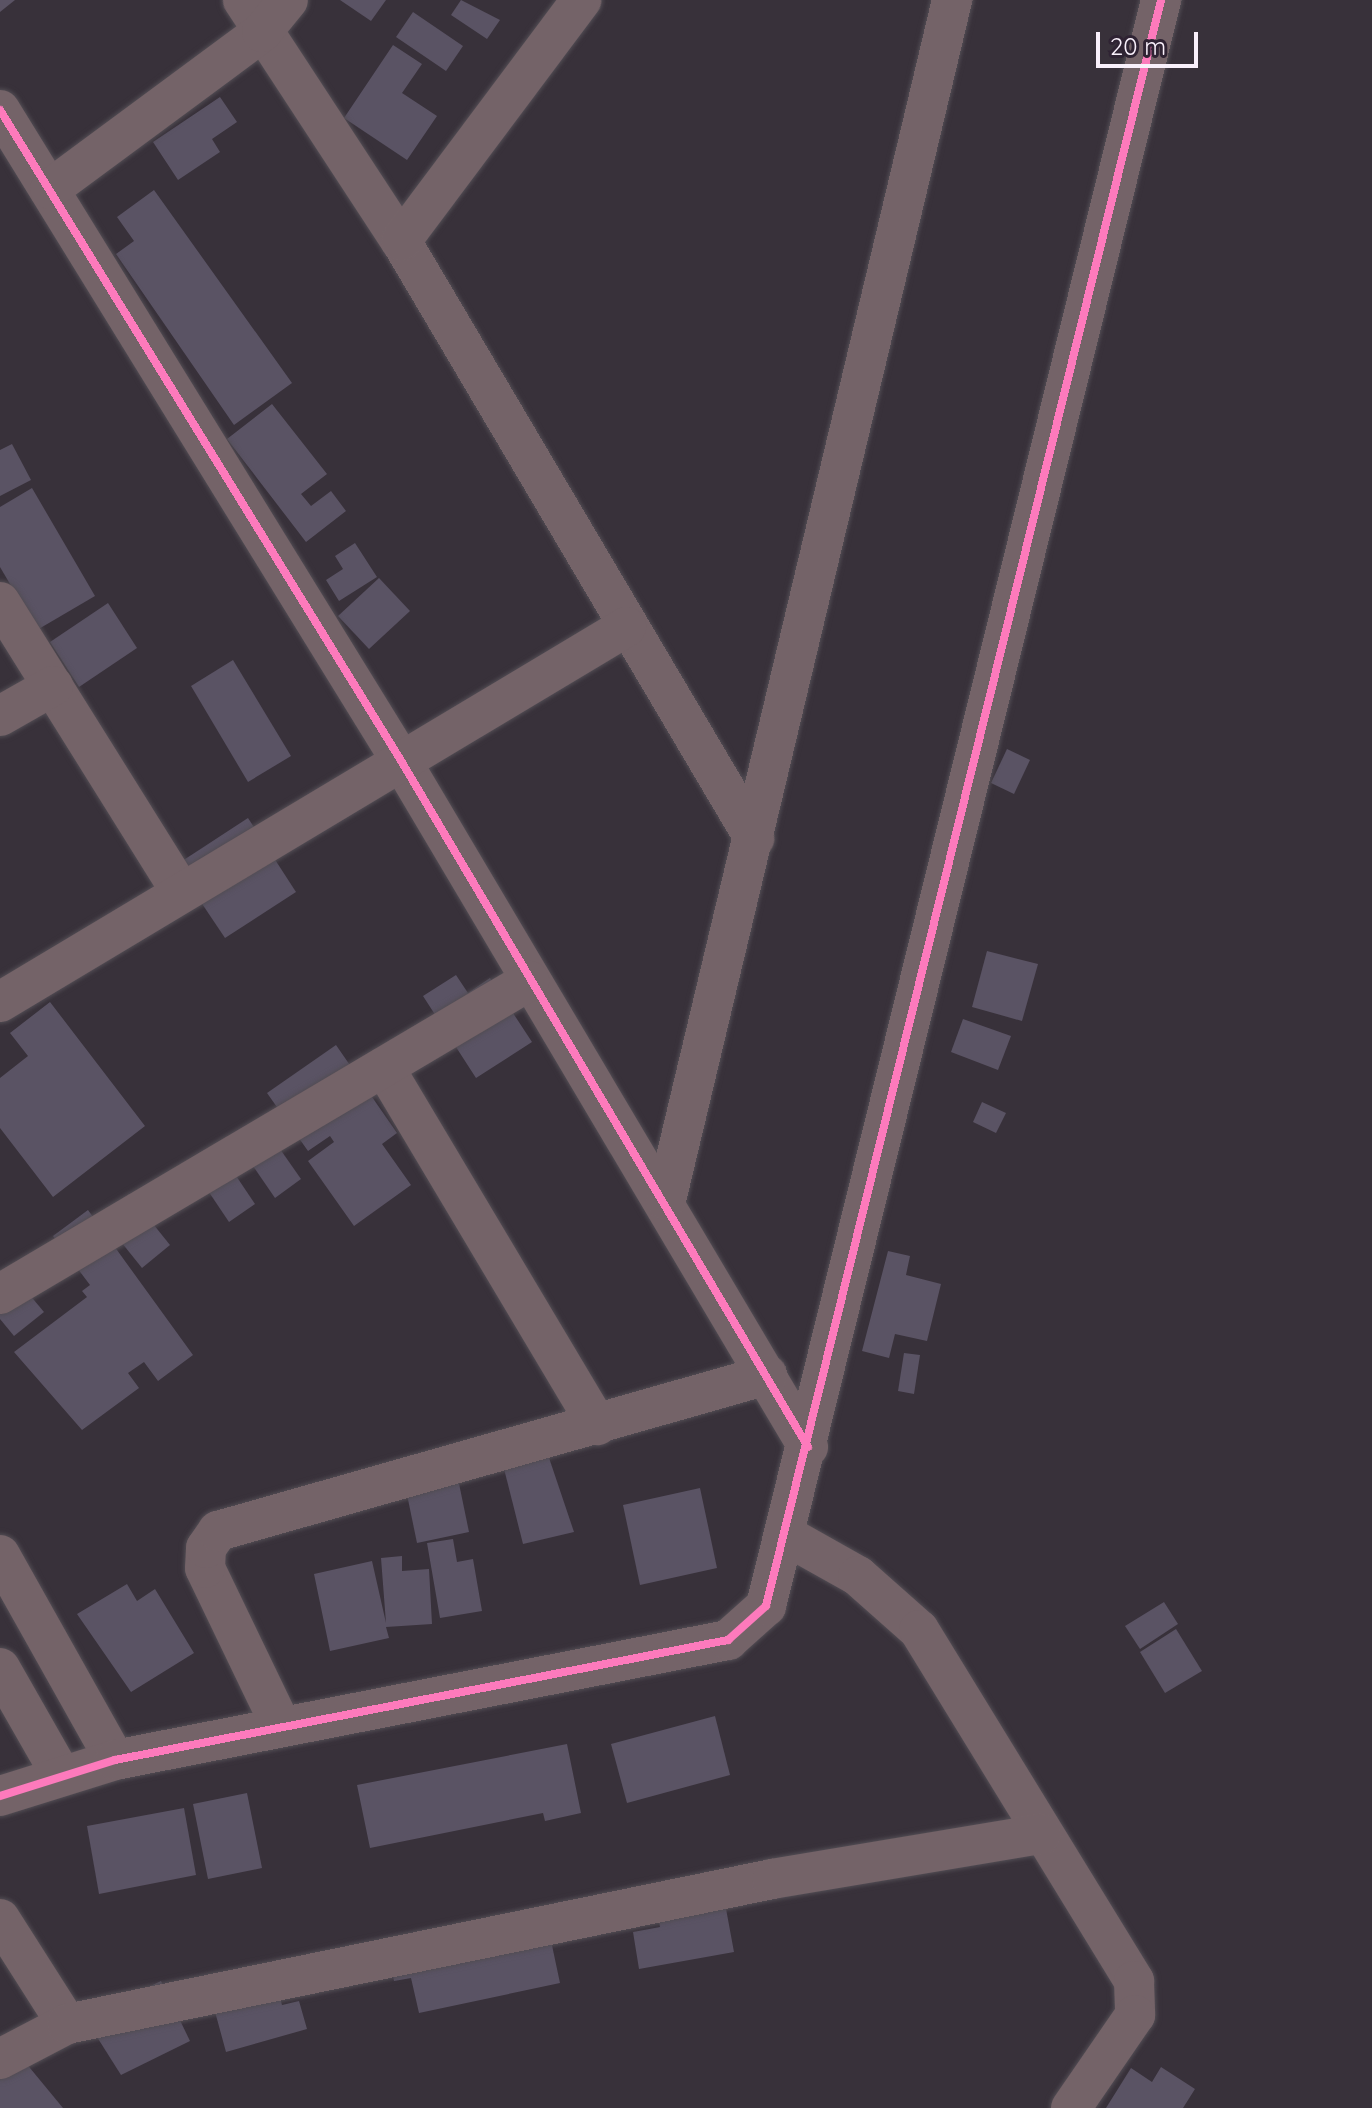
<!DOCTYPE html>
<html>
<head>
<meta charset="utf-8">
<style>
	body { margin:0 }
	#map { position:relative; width:1372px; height:2108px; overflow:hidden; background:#38313a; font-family:Quicksand,sans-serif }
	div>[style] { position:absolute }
	.building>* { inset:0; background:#5a5364 }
	.roads { filter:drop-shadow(0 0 2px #524d54) drop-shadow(0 0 2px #524d54) }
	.street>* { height:40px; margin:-20px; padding:0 20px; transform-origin:20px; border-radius:20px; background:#746368 }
	.cycleway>* { height:8px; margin:-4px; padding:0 4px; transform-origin:4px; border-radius:4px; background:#fd7abc }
	span { translate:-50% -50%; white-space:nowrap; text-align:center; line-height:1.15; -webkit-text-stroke:6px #2f2333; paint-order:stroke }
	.scale { position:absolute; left:1096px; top:32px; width:102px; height:36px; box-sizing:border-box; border:4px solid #f9f0fb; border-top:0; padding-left:10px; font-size:24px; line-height:28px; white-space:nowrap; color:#f9f0fb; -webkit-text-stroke:6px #2f2333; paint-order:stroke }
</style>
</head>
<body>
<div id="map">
	<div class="building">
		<div style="clip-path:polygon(0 0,15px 0,0 12px)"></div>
		<div style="clip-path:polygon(340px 0,386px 0,371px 21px)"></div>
		<div style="clip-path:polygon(461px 0,500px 20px,487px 39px,451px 15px)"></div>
		<div style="clip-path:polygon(413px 12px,463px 46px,446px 71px,396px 37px)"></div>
		<div style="clip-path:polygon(393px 45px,422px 64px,402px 93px,437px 116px,407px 160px,344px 118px)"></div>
		<div style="clip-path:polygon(220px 97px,237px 122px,212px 139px,220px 152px,178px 180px,153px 142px)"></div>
		<div style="clip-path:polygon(154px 190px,292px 383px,234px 425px,116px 254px,134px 241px,117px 217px)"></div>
		<div style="clip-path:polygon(272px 404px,327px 474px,301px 494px,311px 506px,331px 491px,346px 511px,306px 542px,227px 439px)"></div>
		<div style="clip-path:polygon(12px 444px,31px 480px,0 496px,0 450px)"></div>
		<div style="clip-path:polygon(32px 488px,95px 596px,37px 630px,0 567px,0 507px)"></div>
		<div style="clip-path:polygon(355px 543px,377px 577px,339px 601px,326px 580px,343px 569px,335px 556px)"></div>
		<div style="clip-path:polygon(379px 578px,410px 611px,369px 649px,338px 616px)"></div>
		<div style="clip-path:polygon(108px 603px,137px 648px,79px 687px,50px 642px)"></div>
		<div style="clip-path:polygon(233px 660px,291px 756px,248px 782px,191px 686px)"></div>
		<div style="clip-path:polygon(1007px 749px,1030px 760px,1014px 794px,991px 783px)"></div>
		<div style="clip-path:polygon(248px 818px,296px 892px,225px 938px,176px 865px)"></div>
		<div style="clip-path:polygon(987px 951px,1038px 964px,1022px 1021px,972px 1007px)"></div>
		<div style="clip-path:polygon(456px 975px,468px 993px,490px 978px,532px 1042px,476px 1078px,423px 996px)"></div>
		<div style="clip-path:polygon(50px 1002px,145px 1126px,53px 1197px,0 1128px,0 1078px,28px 1056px,10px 1033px)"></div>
		<div style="clip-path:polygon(963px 1019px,1011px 1036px,998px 1070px,951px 1052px)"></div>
		<div style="clip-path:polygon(336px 1045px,397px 1133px,382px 1144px,411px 1185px,354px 1226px,308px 1161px,334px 1142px,330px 1136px,308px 1151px,267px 1093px)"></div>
		<div style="clip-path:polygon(982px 1102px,1006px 1113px,996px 1133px,973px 1122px)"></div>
		<div style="clip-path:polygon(259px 1119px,301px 1179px,275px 1198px,233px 1137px)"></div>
		<div style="clip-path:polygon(216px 1146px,255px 1204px,229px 1222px,190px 1164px)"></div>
		<div style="clip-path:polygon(129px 1194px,170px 1245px,142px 1268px,101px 1217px)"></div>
		<div style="clip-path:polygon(88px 1210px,193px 1355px,158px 1381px,144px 1362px,128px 1373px,139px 1388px,82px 1430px,14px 1352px,87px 1297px,82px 1291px,90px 1285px,53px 1236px)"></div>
		<div style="clip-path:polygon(888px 1251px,910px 1256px,906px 1275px,941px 1284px,927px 1341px,895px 1334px,889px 1358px,862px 1351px)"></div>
		<div style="clip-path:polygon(8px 1269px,44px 1312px,14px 1336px,0 1319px,0 1275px)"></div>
		<div style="clip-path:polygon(904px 1353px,920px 1355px,914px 1394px,898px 1391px)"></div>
		<div style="clip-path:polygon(541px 1434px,574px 1532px,523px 1544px,498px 1445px)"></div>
		<div style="clip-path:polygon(456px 1469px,469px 1532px,417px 1543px,404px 1480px)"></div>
		<div style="clip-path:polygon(700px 1488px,717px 1568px,640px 1585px,623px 1505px)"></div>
		<div style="clip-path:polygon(453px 1539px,457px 1562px,473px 1559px,482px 1611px,440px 1618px,427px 1543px)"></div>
		<div style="clip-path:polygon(402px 1556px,402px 1571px,429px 1569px,432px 1624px,386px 1627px,389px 1638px,330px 1651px,314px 1574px,372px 1561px,386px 1623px,381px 1558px)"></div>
		<div style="clip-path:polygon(127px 1584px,137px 1601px,155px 1589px,194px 1653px,131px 1692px,77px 1614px)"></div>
		<div style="clip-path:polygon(1164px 1602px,1178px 1624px,1140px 1649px,1125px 1626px)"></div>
		<div style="clip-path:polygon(1176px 1629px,1202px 1671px,1165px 1693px,1140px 1652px)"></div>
		<div style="clip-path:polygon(715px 1716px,730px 1775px,627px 1803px,611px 1744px)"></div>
		<div style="clip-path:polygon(567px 1744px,581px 1813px,545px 1821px,543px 1813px,370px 1848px,357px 1785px)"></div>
		<div style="clip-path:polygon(247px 1793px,262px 1868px,208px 1879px,193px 1804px)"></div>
		<div style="clip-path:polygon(184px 1808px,196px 1875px,99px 1894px,87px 1826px)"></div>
		<div style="clip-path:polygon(722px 1887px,734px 1952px,639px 1969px,633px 1932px,660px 1927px,655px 1899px)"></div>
		<div style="clip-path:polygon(546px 1917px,560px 1983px,419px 2013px,411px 1978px,394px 1981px,388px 1950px)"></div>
		<div style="clip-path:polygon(161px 1981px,190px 2041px,121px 2075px,85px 2018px)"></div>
		<div style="clip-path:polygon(278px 1990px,282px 2005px,299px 2001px,307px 2029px,226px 2052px,214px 2008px)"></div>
		<div style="clip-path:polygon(11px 2045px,63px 2108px,0 2108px,0 2054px)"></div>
		<div style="clip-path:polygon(1161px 2067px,1195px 2089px,1183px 2108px,1106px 2108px,1131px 2068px,1152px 2082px)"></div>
	</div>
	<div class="roads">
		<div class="street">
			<div style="left:243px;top:0;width:288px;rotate:56.8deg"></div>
			<div style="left:401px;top:241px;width:694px;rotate:59.4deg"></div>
			<div style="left:0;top:110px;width:762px;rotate:58.35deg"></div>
			<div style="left:400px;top:759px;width:800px;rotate:59.33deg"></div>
			<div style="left:50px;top:189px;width:264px;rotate:-36.5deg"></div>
			<div style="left:262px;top:32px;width:41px;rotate:-50.9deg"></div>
			<div style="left:401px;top:241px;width:301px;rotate:-53.2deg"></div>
			<div style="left:0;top:602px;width:342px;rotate:58deg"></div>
			<div style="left:0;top:716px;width:61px;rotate:-29.5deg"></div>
			<div style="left:0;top:1002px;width:730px;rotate:-30.92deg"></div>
			<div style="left:384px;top:1067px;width:417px;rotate:59.2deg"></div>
			<div style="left:666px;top:1200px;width:1234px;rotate:-76.59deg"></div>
			<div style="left:0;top:1294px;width:615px;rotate:-30.61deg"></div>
			<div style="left:785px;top:1535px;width:84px;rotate:29.3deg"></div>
			<div style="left:858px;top:1576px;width:81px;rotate:41.5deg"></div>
			<div style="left:919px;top:1630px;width:412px;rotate:58.5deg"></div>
			<div style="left:1134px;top:1981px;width:34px;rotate:88deg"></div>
			<div style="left:1135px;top:2015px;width:113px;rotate:124.5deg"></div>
			<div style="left:0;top:1555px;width:235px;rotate:60.7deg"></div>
			<div style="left:0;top:1668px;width:123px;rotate:60.3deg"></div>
			<div style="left:281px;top:1726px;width:175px;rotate:-115.7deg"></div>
			<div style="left:205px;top:1568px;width:20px;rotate:-87deg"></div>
			<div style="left:206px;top:1548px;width:21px;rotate:-55deg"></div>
			<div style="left:218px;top:1531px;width:571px;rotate:-15.86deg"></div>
			<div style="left:0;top:1796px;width:121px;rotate:-17.4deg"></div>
			<div style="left:115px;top:1760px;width:625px;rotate:-11.08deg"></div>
			<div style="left:728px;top:1640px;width:51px;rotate:-41.8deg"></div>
			<div style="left:766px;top:1606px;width:1654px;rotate:-76.18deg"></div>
			<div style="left:0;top:1919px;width:125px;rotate:57.5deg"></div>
			<div style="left:0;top:2059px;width:76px;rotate:-27.6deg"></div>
			<div style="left:67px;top:2024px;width:720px;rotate:-11.62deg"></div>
			<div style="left:772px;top:1879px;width:273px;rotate:-9.5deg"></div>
		</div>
	</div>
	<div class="cycleway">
		<div style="left:0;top:110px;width:762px;rotate:58.35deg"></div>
		<div style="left:400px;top:759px;width:800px;rotate:59.33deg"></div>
		<div style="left:0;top:1796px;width:121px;rotate:-17.4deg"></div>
		<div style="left:115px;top:1760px;width:625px;rotate:-11.08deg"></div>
		<div style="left:728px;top:1640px;width:51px;rotate:-41.8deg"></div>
		<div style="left:766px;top:1606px;width:1654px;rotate:-76.18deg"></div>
	</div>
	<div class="scale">20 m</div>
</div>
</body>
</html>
